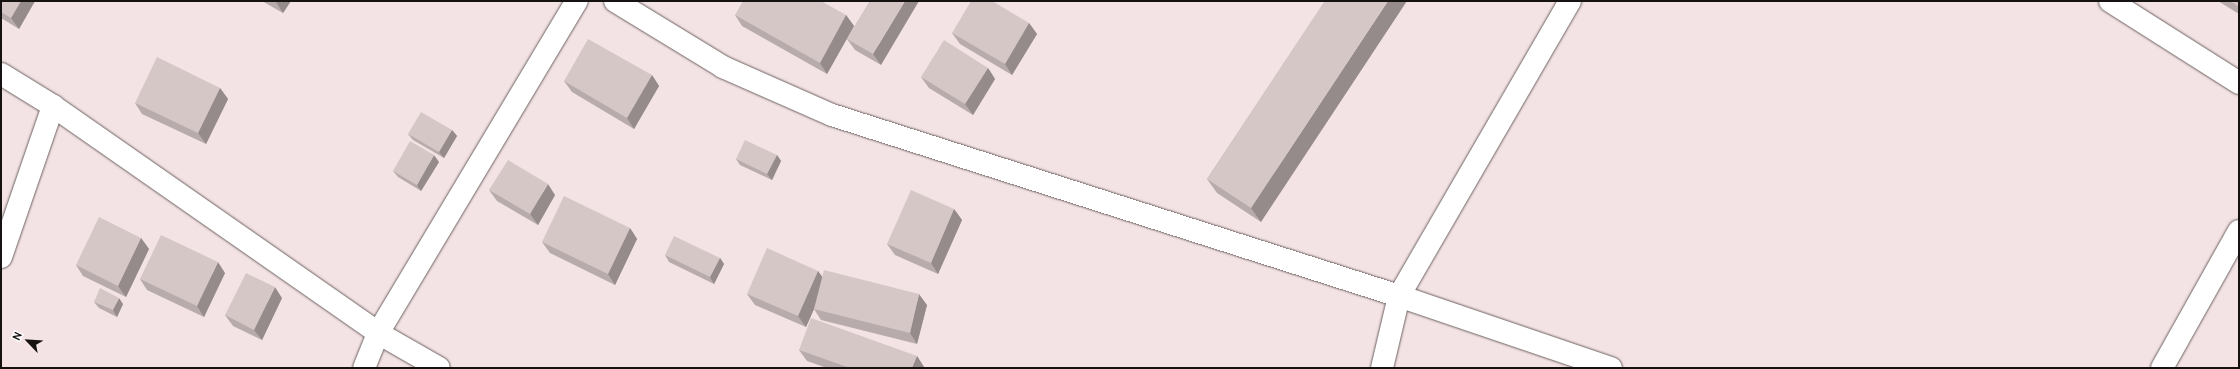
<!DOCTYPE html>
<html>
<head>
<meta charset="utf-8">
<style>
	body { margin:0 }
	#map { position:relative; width:2240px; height:369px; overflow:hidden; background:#f3e3e4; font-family:Cabin,sans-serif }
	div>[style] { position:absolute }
	.roads { filter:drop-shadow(0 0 1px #6e6161) drop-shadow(0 0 1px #6e6161) }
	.minor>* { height:22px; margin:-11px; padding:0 11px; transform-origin:11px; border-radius:11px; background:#fff }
	.wall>* { inset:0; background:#b8abab }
	.shaded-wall>* { inset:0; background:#968b8b }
	.building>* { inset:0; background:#d6c7c7 }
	span { translate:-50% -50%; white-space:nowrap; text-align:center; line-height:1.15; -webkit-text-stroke:3px #fff; paint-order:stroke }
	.frame { position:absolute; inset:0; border:2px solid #171212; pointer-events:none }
	.north { position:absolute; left:8px; top:321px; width:40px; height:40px; -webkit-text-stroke:3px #fff; paint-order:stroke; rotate:295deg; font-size:11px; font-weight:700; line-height:16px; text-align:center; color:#171212 }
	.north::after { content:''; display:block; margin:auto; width:14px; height:18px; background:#171212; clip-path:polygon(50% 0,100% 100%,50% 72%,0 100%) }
</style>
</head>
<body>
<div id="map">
	<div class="roads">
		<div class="minor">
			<div style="left:615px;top:1px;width:127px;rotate:31.4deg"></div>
			<div style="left:723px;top:67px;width:119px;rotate:23.8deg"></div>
			<div style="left:832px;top:115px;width:595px;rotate:17.7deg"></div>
			<div style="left:1399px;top:296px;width:224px;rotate:18.8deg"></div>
			<div style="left:2110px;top:1px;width:153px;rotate:32.4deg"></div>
			<div style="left:1px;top:74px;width:61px;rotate:31.6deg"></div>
			<div style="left:53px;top:106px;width:396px;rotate:34.9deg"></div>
			<div style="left:378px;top:333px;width:70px;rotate:29.8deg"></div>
			<div style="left:1px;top:257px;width:160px;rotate:-71deg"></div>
			<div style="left:364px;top:368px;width:38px;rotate:-68deg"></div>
			<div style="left:378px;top:333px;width:387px;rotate:-59.1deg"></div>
			<div style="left:1382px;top:368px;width:74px;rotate:-76.7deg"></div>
			<div style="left:1399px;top:296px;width:341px;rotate:-59.9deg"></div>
			<div style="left:2162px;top:368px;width:157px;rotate:-60.7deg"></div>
		</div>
	</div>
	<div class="wall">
		<div style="clip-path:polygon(1px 1px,35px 1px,19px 29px,1px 18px)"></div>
		<div style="clip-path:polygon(262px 1px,291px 1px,283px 13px)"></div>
		<div style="clip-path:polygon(870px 1px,881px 65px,855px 50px,847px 39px)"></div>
		<div style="clip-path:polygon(1325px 1px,1261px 222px,1217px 193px,1207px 179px)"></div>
		<div style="clip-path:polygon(2218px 1px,2239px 1px,2239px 14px)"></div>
		<div style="clip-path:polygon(735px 15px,846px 15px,854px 26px,827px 74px,742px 26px)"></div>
		<div style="clip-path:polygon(1029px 23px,1037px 34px,1012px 75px,960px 44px,952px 33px)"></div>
		<div style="clip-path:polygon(988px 68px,995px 79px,973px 115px,929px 88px,921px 77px)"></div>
		<div style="clip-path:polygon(652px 75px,659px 86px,634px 129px,572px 92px,564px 81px)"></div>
		<div style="clip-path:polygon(220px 88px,228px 99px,206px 144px,142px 114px,135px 103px)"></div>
		<div style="clip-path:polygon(452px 130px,457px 136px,444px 158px,413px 140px,408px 134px)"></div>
		<div style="clip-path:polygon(777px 155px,781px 161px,772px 180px,740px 165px,736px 159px)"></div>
		<div style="clip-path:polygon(439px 162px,421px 191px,398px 177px,393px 171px)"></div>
		<div style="clip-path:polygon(489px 190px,555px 195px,538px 225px,497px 201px)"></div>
		<div style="clip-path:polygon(954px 209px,962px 220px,938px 274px,895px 255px,887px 244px)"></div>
		<div style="clip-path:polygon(630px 228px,637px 239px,615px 285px,550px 253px,542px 242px)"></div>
		<div style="clip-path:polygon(141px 238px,149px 249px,126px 297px,83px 276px,76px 265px)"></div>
		<div style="clip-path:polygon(665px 255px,720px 258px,724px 264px,714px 284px,669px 262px)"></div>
		<div style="clip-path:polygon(818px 271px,822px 277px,927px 305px,917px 344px,821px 320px,814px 309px,806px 327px,755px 305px,747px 294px)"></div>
		<div style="clip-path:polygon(225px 273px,204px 317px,147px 290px,140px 279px)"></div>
		<div style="clip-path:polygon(282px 298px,262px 340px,233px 326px,225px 315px)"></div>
		<div style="clip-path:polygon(94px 302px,123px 304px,117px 317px,99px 308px)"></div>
		<div style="clip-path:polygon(799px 350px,917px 356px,924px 367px,924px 368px,827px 368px,807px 361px)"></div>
	</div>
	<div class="shaded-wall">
		<div style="clip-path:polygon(21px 1px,35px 1px,19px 29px,11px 18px)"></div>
		<div style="clip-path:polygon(277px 1px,291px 1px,283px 13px,276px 2px)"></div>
		<div style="clip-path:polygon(905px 1px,919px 1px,881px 65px,873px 54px)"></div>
		<div style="clip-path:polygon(1388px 1px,1407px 1px,1261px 222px,1251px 208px)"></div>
		<div style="clip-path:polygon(846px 15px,854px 26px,827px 74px,820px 63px)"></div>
		<div style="clip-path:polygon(1029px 23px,1037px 34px,1012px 75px,1005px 64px)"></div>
		<div style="clip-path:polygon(988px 68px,995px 79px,973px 115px,965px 104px)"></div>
		<div style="clip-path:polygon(652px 75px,659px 86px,634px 129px,627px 118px)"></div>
		<div style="clip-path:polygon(220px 88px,228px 99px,206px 144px,198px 133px)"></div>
		<div style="clip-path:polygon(452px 130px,457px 136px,444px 158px,439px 152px)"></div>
		<div style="clip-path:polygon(434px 155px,439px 162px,421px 191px,417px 185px)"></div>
		<div style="clip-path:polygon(777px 155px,781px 161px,772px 180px,767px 174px)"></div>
		<div style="clip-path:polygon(548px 184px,555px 195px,538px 225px,530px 214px)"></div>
		<div style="clip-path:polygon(954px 209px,962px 220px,938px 274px,931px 263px)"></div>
		<div style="clip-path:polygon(630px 228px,637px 239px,615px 285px,608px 274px)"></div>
		<div style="clip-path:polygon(141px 238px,149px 249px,126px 297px,118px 286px)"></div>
		<div style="clip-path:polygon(720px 258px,724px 264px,714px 284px,710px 277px)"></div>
		<div style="clip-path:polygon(218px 262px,225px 273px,204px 317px,197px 306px)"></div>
		<div style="clip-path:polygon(818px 271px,826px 282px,806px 327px,798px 316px)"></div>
		<div style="clip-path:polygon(275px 287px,282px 298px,262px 340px,254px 330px)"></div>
		<div style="clip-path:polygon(919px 294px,927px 305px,917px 344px,910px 333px)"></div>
		<div style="clip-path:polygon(119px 298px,123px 304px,117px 317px,113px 310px)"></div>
		<div style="clip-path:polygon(917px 356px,924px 367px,924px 368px,912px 368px)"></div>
	</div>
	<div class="building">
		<div style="clip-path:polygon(1px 1px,21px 1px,11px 18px,1px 12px)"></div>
		<div style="clip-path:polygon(743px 1px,821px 1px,846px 15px,820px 63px,735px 15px)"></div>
		<div style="clip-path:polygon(870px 1px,905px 1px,873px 54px,847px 39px)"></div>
		<div style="clip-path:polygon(971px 1px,992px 1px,1029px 23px,1005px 64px,952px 33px)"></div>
		<div style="clip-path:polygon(1325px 1px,1388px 1px,1251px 208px,1207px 179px)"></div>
		<div style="clip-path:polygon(2230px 1px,2239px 1px,2239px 7px)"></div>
		<div style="clip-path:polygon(588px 39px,652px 75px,627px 118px,564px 81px)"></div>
		<div style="clip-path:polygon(944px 40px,988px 68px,965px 104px,921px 77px)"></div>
		<div style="clip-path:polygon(157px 57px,220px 88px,198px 133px,135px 103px)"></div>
		<div style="clip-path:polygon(421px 112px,452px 130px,439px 152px,408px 134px)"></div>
		<div style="clip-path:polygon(745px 140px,777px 155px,767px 174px,736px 159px)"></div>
		<div style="clip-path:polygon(410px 141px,434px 155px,417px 185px,393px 171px)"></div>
		<div style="clip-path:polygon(508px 160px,548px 184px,530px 214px,489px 190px)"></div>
		<div style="clip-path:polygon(911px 190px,954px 209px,931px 263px,887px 244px)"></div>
		<div style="clip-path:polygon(564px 196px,630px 228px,608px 274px,542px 242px)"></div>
		<div style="clip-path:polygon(99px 217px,141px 238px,118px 286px,76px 265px)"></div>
		<div style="clip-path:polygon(161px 235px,218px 262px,197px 306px,140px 279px)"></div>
		<div style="clip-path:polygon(674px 236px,720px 258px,710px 277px,665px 255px)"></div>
		<div style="clip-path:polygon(767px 248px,818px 271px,798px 316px,747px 294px)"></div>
		<div style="clip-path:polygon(824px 270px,919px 294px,910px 333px,814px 309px)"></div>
		<div style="clip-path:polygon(246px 273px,275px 287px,254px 330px,225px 315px)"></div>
		<div style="clip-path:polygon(100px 288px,119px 298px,113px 310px,94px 302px)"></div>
		<div style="clip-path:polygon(811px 318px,917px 356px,912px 368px,850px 368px,799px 350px)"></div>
	</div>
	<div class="frame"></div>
	<div class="north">N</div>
</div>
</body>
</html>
